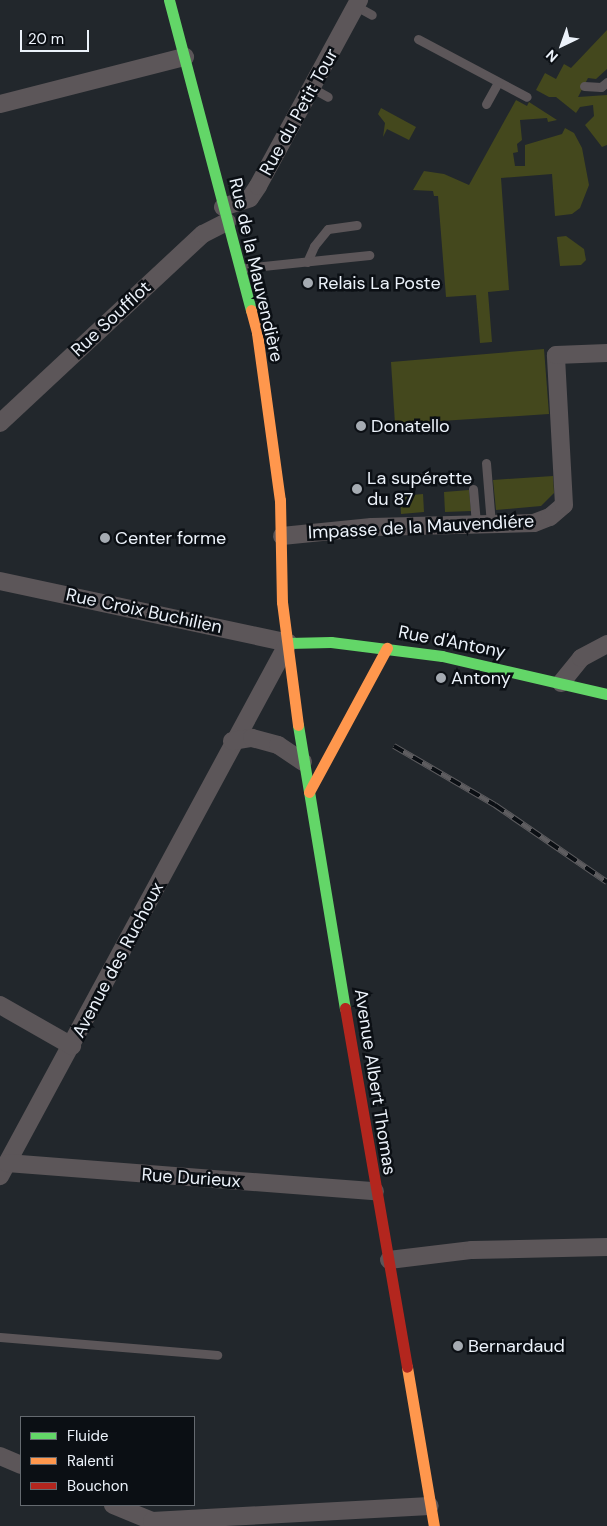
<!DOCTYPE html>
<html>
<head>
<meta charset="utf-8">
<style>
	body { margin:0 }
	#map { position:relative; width:607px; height:1526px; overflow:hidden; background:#22272c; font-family:"DM Sans",sans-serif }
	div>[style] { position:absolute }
	.green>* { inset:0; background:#44481d }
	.lane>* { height:9px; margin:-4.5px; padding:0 4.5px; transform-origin:4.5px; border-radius:4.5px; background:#5c5659 }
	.street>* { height:18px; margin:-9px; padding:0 9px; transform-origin:9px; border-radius:9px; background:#5c5659 }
	.fast>* { height:11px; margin:-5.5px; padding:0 5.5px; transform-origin:5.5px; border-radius:5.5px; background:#63d668 }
	.slow>* { height:11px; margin:-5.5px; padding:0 5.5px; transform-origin:5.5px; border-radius:5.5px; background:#ff974d }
	.jam>* { height:11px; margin:-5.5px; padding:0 5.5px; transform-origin:5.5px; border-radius:5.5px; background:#b3261e }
	.rail>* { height:5.5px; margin-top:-2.75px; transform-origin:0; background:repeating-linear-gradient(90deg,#0b0f14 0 11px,#5e5d60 0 22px); box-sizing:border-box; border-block:1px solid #5e5d60 }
	.dots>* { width:14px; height:14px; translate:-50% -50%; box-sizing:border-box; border:2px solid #0b0f14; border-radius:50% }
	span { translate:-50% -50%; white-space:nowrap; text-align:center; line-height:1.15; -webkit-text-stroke:5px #0b0f14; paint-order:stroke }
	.street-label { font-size:18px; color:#ecf2fa }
	.poi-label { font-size:18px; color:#ecf2fa }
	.left { translate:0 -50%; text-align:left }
	.legend { position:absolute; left:20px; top:1416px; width:175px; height:90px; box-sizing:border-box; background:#0b0f14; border:1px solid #656a70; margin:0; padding:6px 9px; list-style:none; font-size:15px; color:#ecf2fa }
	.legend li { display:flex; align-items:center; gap:10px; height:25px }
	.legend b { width:25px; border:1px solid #656a70 }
	.north { position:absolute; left:537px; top:20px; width:50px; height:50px; -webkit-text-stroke:4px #0b0f14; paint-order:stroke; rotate:222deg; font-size:14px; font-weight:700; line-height:20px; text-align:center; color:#ecf2fa }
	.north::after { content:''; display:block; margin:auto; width:18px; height:22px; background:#ecf2fa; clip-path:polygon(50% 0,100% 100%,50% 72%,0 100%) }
	.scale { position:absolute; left:20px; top:30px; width:69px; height:22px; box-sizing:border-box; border:2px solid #ecf2fa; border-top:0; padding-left:6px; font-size:15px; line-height:18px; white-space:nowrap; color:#ecf2fa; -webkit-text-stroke:4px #0b0f14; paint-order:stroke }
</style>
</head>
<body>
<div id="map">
	<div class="green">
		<div style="clip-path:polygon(607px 30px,607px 69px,596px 79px,588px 78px,578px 97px,607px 95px,607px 145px,602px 147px,585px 125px,594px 116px,593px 105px,580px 107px,576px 113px,556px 97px,549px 97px,536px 90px,545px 73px,556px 79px,564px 64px,571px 68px)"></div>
		<div style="clip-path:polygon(516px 100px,527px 106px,529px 102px,557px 120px,548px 122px,547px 118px,520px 120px,522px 140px,517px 144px,518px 152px,513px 153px,515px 166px,525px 166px,525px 145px,562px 134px,565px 128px,574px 133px,582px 148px,589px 185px,580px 208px,572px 214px,555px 216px,552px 174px,501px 178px,509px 290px,488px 292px,492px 342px,480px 343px,476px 295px,446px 297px,438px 196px,434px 196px,433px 191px,413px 190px,424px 171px,444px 174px,469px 185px)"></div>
		<div style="clip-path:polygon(381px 108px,416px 127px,409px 140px,387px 129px,383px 137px,385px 123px,378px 114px)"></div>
		<div style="clip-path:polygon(566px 236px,584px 249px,586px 260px,581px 265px,560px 266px,557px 237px)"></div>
		<div style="clip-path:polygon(544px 349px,549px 414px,395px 424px,391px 362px)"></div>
		<div style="clip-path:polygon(553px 476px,554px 493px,541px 506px,496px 510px,493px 480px)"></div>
		<div style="clip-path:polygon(469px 490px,471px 511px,445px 512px,444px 492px)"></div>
		<div style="clip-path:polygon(423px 494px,424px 512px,401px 514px,400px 496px)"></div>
	</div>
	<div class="lane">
		<div style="left:356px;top:6px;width:18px;rotate:29deg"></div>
		<div style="left:418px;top:39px;width:123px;rotate:28deg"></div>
		<div style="left:584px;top:86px;width:17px;rotate:3deg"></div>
		<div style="left:601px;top:87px;width:8px;rotate:-40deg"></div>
		<div style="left:312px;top:88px;width:18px;rotate:29deg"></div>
		<div style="left:486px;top:104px;width:25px;rotate:-61deg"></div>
		<div style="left:307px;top:262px;width:17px;rotate:-66deg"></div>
		<div style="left:314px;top:246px;width:22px;rotate:-51deg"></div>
		<div style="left:328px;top:229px;width:29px;rotate:-8deg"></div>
		<div style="left:243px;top:268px;width:127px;rotate:-5.9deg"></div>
		<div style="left:486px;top:463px;width:61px;rotate:85.3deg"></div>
		<div style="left:473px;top:489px;width:35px;rotate:85deg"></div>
		<div style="left:0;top:1337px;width:218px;rotate:4.7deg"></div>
	</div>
	<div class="street">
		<div style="left:0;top:104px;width:191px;rotate:-14.3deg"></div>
		<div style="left:223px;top:207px;width:28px;rotate:-18deg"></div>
		<div style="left:250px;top:198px;width:14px;rotate:-56deg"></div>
		<div style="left:258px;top:186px;width:212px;rotate:-61.5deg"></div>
		<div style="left:0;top:423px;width:277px;rotate:-43deg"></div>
		<div style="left:203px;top:234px;width:27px;rotate:-27deg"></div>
		<div style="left:282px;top:536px;width:90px;rotate:-5.7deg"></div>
		<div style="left:372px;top:527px;width:162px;rotate:-1.4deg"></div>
		<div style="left:534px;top:523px;width:17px;rotate:-21deg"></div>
		<div style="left:550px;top:517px;width:18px;rotate:-41deg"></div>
		<div style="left:564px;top:505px;width:150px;rotate:-93.1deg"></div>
		<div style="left:556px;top:355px;width:51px;rotate:-2.2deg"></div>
		<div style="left:0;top:581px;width:295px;rotate:12.1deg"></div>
		<div style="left:288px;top:643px;width:606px;rotate:118.38deg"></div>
		<div style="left:561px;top:683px;width:32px;rotate:-51deg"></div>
		<div style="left:581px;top:658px;width:30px;rotate:-28deg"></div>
		<div style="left:232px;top:741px;width:20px;rotate:-9deg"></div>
		<div style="left:252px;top:738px;width:27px;rotate:15deg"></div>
		<div style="left:278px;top:745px;width:30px;rotate:34deg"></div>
		<div style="left:0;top:1005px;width:83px;rotate:29.7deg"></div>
		<div style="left:7px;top:1163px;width:369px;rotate:4.4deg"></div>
		<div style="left:389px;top:1260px;width:84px;rotate:-6.9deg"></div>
		<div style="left:472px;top:1250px;width:135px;rotate:-1.3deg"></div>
		<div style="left:0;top:1456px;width:23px;rotate:23deg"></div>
		<div style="left:113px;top:1505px;width:42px;rotate:22.3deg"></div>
		<div style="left:152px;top:1521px;width:278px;rotate:-3.1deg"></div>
	</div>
	<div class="fast">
		<div style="left:169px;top:0;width:321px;rotate:75.2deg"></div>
		<div style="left:288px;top:643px;width:43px;rotate:-1.3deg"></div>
		<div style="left:331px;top:642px;width:112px;rotate:7.2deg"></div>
		<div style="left:442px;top:656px;width:169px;rotate:13deg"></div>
		<div style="left:298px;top:725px;width:287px;rotate:80.6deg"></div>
	</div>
	<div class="slow">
		<div style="left:251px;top:310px;width:24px;rotate:75deg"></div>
		<div style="left:257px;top:333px;width:169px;rotate:82.2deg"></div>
		<div style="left:280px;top:500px;width:102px;rotate:88.9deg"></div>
		<div style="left:282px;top:602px;width:124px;rotate:82.6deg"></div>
		<div style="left:309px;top:792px;width:164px;rotate:-61.6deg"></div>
		<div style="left:407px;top:1367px;width:161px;rotate:80.4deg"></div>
	</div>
	<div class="jam">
		<div style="left:345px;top:1008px;width:364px;rotate:80.2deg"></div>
	</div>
	<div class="rail">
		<div style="left:394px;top:746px;width:117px;rotate:30.3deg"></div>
		<div style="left:495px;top:805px;width:136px;rotate:34.5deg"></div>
	</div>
	<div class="dots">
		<div style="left:308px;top:283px;background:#a5abb2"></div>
		<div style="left:361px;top:426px;background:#a5abb2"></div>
		<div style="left:357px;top:489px;background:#a5abb2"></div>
		<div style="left:105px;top:538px;background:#a5abb2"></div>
		<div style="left:441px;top:678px;background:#a5abb2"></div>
		<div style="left:458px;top:1346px;background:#a5abb2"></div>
	</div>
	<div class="street-label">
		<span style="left:299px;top:112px;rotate:-61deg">Rue du Petit Tour</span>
		<span style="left:256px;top:270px;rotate:77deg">Rue de la Mauvendière</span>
		<span style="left:111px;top:319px;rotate:-43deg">Rue Soufflot</span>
		<span style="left:421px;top:527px;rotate:-3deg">Impasse de la Mauvendiére</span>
		<span style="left:144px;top:611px;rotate:12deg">Rue Croix Buchilien</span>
		<span style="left:452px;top:642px;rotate:11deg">Rue d'Antony</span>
		<span style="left:118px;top:960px;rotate:-62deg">Avenue des Ruchoux</span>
		<span style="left:375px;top:1082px;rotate:81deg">Avenue Albert Thomas</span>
		<span style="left:191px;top:1178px;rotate:4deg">Rue Durieux</span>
	</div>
	<div class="poi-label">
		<span class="left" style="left:318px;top:283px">Relais La Poste</span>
		<span class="left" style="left:371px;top:426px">Donatello</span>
		<span class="left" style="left:367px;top:489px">La supérette<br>du 87</span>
		<span class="left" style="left:115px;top:538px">Center forme</span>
		<span class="left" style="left:451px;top:678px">Antony</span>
		<span class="left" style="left:468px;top:1346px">Bernardaud</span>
	</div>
	<ul class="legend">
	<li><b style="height:6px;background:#63d668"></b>Fluide</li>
	<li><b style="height:6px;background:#ff974d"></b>Ralenti</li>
	<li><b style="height:6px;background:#b3261e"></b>Bouchon</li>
	</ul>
	<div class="north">N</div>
	<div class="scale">20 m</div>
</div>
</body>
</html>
